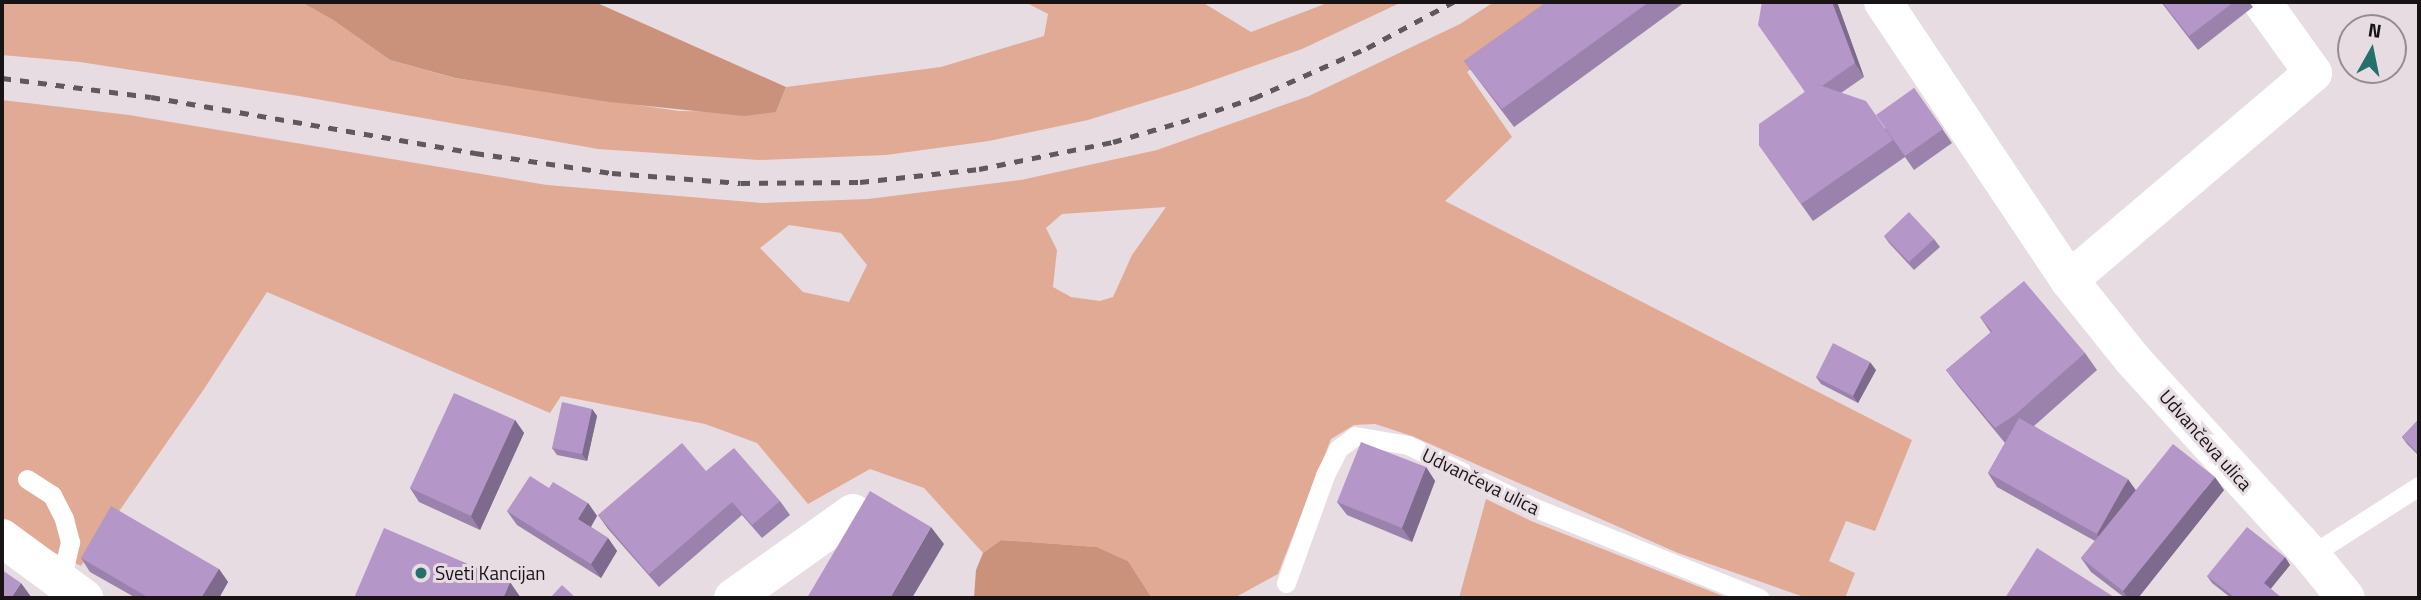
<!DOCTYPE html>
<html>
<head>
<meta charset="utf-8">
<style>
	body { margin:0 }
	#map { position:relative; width:2421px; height:600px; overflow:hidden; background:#e7dce2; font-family:"Titillium Web",sans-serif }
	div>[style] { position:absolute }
	.green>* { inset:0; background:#e1aa94 }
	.forest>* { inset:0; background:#cb927b }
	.lane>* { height:19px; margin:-9.5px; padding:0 9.5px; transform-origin:9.5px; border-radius:9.5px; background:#fff }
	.street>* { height:38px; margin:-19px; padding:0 19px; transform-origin:19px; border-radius:19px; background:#fff }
	.rail>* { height:5px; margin-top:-2.5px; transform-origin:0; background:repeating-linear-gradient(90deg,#5f595c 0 9px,transparent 0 18px) }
	.wall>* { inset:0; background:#9b82ac }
	.shaded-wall>* { inset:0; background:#7e6a8c }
	.building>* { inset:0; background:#b497c8 }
	.dots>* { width:19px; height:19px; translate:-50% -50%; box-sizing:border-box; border:4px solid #e7dce2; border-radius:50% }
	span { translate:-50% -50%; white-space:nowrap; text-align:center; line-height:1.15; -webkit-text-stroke:6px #e7dce2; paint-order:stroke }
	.street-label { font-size:19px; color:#181416 }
	.poi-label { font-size:19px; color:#181416 }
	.left { translate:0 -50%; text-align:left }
	.frame { position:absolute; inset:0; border:4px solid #181416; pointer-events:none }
	.north { position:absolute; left:2337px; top:14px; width:70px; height:70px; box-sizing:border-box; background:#e7dce2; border:2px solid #948c90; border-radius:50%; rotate:9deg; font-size:19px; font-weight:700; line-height:28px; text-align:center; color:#181416 }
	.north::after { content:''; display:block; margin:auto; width:24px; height:32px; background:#26706c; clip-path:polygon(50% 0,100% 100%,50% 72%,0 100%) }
</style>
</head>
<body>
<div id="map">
	<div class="green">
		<div style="clip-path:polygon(2px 2px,301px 2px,333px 20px,390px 60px,454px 78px,679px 111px,776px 112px,786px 87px,941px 67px,1044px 36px,1048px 14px,1025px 2px,1202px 2px,1251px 32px,1330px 2px,1402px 2px,1302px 49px,1188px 89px,1088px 120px,989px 141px,886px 155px,759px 160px,598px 149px,299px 96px,80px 62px,2px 55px)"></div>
		<div style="clip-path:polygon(evenodd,1494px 2px,1567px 2px,1467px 72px,1512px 137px,1445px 201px,1912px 440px,1875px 531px,1846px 521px,1829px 561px,1855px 573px,1845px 598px,1807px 598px,1678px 553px,1412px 436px,1375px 424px,1354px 425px,1331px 439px,1278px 574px,1234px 598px,1152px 598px,1128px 561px,1097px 547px,1001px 540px,983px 553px,924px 488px,870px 469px,808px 504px,757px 443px,705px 424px,561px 396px,550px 413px,267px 292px,204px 389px,81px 566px,2px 526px,2px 100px,129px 115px,547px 185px,762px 203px,868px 199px,1021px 180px,1157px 150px,1309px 96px,1460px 24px,1494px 2px,1166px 207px,1132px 255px,1113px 297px,1100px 301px,1071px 297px,1053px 287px,1057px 250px,1046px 228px,1062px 214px,1166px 207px,1494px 2px,789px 225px,841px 233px,867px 265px,849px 302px,803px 292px,760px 248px,789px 225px)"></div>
		<div style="clip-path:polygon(1486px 499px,1531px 521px,1728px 598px,1459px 598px)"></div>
	</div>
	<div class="forest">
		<div style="clip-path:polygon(301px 2px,595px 2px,786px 87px,776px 112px,744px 116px,609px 102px,455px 78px,390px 60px,333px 20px)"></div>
		<div style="clip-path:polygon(1001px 540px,1097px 547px,1128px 561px,1152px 598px,974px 598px,976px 570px,983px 553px)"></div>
	</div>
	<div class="lane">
		<div style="left:27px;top:479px;width:30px;rotate:33deg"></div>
		<div style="left:52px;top:495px;width:27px;rotate:63deg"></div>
		<div style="left:64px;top:519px;width:24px;rotate:75deg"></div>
		<div style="left:70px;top:542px;width:39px;rotate:103deg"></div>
		<div style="left:2311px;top:555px;width:128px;rotate:-32.6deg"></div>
		<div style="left:1286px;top:583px;width:115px;rotate:-70.1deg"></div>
		<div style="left:1325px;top:475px;width:29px;rotate:-63deg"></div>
		<div style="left:1338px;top:449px;width:21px;rotate:-37deg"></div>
		<div style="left:1355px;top:436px;width:54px;rotate:9.6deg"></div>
		<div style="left:1408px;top:445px;width:140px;rotate:26.4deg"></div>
		<div style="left:1533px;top:507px;width:244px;rotate:21.9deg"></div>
	</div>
	<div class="street">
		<div style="left:1883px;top:2px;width:334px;rotate:56.2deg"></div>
		<div style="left:2069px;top:280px;width:102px;rotate:51.3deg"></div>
		<div style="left:2133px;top:360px;width:264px;rotate:47.6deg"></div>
		<div style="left:2311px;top:555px;width:55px;rotate:50.9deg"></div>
		<div style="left:2069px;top:280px;width:320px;rotate:-40.3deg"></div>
		<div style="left:2313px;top:73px;width:87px;rotate:-125.7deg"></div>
		<div style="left:2px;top:538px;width:102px;rotate:36.2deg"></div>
		<div style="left:733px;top:598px;width:147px;rotate:-35.3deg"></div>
	</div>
	<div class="rail">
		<div style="left:2px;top:78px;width:150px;rotate:7.3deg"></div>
		<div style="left:151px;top:97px;width:329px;rotate:9.8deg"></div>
		<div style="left:475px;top:153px;width:138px;rotate:8.3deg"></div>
		<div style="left:612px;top:173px;width:129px;rotate:4.4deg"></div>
		<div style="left:741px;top:183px;width:119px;rotate:-0.5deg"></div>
		<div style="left:860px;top:182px;width:120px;rotate:-6.2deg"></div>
		<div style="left:979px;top:169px;width:137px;rotate:-11.4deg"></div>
		<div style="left:1113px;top:142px;width:71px;rotate:-16.4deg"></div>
		<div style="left:1181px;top:122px;width:77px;rotate:-18.2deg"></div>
		<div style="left:1254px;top:98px;width:124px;rotate:-23.9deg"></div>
		<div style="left:1367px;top:48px;width:98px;rotate:-28.1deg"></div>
	</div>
	<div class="wall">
		<div style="clip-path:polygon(1547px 2px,1685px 2px,1514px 127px,1464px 61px)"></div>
		<div style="clip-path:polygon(1762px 2px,1837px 2px,1864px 77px,1841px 93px,1885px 129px,1914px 88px,1952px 143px,1914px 170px,1905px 157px,1813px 221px,1759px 145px,1805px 92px)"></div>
		<div style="clip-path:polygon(2161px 2px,2249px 2px,2253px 7px,2198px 50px)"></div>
		<div style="clip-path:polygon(1884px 236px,1934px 239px,1940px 247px,1914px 270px,1889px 243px)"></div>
		<div style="clip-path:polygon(1980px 317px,2085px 353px,2097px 370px,2034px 426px,2136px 490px,2224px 490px,2138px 598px,2125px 598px,2091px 572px,2081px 558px,2095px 541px,1997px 487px,1988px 473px,2005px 443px,1959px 387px,1946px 370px,1991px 333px)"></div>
		<div style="clip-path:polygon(1876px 370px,1858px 403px,1821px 384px,1816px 377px)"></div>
		<div style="clip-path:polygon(592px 409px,597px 416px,587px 461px,557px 455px,552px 448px)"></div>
		<div style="clip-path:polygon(2419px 419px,2419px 456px,2407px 444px,2402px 437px)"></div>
		<div style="clip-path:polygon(515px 420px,524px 433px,480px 530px,419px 502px,410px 488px)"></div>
		<div style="clip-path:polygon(1426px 467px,1435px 481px,1412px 542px,1347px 515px,1337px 502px)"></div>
		<div style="clip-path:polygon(706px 471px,780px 501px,790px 515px,762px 538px,742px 515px,659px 587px,608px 529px,598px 515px)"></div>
		<div style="clip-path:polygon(588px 503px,597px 516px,591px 527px,608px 538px,617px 551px,601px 578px,517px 525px,507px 511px)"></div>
		<div style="clip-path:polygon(2285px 557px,2290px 565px,2270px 589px,2231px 598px,2212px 583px,2207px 576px)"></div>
		<div style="clip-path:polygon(81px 558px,219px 569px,228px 582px,219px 598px,136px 598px,90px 572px)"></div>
	</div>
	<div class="shaded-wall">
		<div style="clip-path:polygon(1832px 2px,1837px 2px,1864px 77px,1855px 63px)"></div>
		<div style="clip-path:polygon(1870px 362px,1876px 370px,1858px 403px,1853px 396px)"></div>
		<div style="clip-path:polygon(592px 409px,597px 416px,587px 461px,582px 454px)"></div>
		<div style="clip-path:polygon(515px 420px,524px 433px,480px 530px,471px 516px)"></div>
		<div style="clip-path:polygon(1426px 467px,1435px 481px,1412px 542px,1402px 528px)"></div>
		<div style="clip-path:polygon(2215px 477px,2224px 490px,2138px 598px,2128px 598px,2123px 591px)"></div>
		<div style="clip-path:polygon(2128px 479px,2137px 492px,2106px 548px,2097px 534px)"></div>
		<div style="clip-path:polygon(588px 503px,597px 516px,587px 533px,578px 519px)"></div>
		<div style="clip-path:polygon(931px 527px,944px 544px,912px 598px,890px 598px)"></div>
		<div style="clip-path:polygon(608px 538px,617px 551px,601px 578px,591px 564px)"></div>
		<div style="clip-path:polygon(2285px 557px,2290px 565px,2269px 591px,2264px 583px)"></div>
		<div style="clip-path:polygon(219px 569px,228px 582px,219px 598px,201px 598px)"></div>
		<div style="clip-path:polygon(510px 582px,521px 598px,503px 598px)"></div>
		<div style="clip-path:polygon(21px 583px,32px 598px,11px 598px)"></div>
	</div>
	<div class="building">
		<div style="clip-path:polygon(1547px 2px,1649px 2px,1502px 109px,1464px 61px)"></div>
		<div style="clip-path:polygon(1762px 2px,1832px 2px,1855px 63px,1822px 86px,1816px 84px,1805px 92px,1758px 25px)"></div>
		<div style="clip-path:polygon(2162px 2px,2234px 2px,2189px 36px)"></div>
		<div style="clip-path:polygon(1816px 84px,1866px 101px,1893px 140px,1801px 204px,1759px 145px,1759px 124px)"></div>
		<div style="clip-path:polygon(1914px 88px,1943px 129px,1905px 156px,1876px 115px)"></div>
		<div style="clip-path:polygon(1909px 212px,1934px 239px,1909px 262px,1884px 236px)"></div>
		<div style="clip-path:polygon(2024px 281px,2085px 353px,2016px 414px,1995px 428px,1946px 370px,1992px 331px,1980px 317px)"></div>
		<div style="clip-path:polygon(1833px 343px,1870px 362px,1853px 396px,1816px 377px)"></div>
		<div style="clip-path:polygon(454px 393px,515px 420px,471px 516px,410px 488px)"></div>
		<div style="clip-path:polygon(562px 402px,592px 409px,582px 454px,552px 448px)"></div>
		<div style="clip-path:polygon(2019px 418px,2128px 479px,2097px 534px,1988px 473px)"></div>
		<div style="clip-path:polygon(2419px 419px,2419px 454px,2402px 437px)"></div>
		<div style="clip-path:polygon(1361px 442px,1426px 467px,1402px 528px,1337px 502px)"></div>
		<div style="clip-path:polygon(682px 443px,706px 471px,734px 448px,780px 501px,752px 525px,732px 502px,649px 574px,598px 515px)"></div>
		<div style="clip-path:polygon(2173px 444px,2215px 477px,2123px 591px,2081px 558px)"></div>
		<div style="clip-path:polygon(530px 476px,549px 488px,553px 482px,588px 503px,578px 519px,608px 538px,591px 564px,507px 511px)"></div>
		<div style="clip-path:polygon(870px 491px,931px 527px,890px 598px,807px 598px)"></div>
		<div style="clip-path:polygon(111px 506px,219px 569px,201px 598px,149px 598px,81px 558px)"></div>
		<div style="clip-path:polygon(2247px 527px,2285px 557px,2264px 583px,2282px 598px,2231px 598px,2233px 596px,2207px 576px)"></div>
		<div style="clip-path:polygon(384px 528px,510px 582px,503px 598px,354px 598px)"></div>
		<div style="clip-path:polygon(2037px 548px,2114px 597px,2113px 598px,2005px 598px)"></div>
		<div style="clip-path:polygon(2px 570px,21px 583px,11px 598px,2px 598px)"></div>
		<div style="clip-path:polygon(562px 585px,576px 598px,550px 598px)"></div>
	</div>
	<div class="dots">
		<div style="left:421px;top:573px;background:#26706c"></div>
	</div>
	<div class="street-label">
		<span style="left:2206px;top:440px;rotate:48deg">Udvančeva ulica</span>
		<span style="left:1481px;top:481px;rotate:26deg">Udvančeva ulica</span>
	</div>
	<div class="poi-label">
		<span class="left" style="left:435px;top:573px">Sveti Kancijan</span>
	</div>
	<div class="frame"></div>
	<div class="north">N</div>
</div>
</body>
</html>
